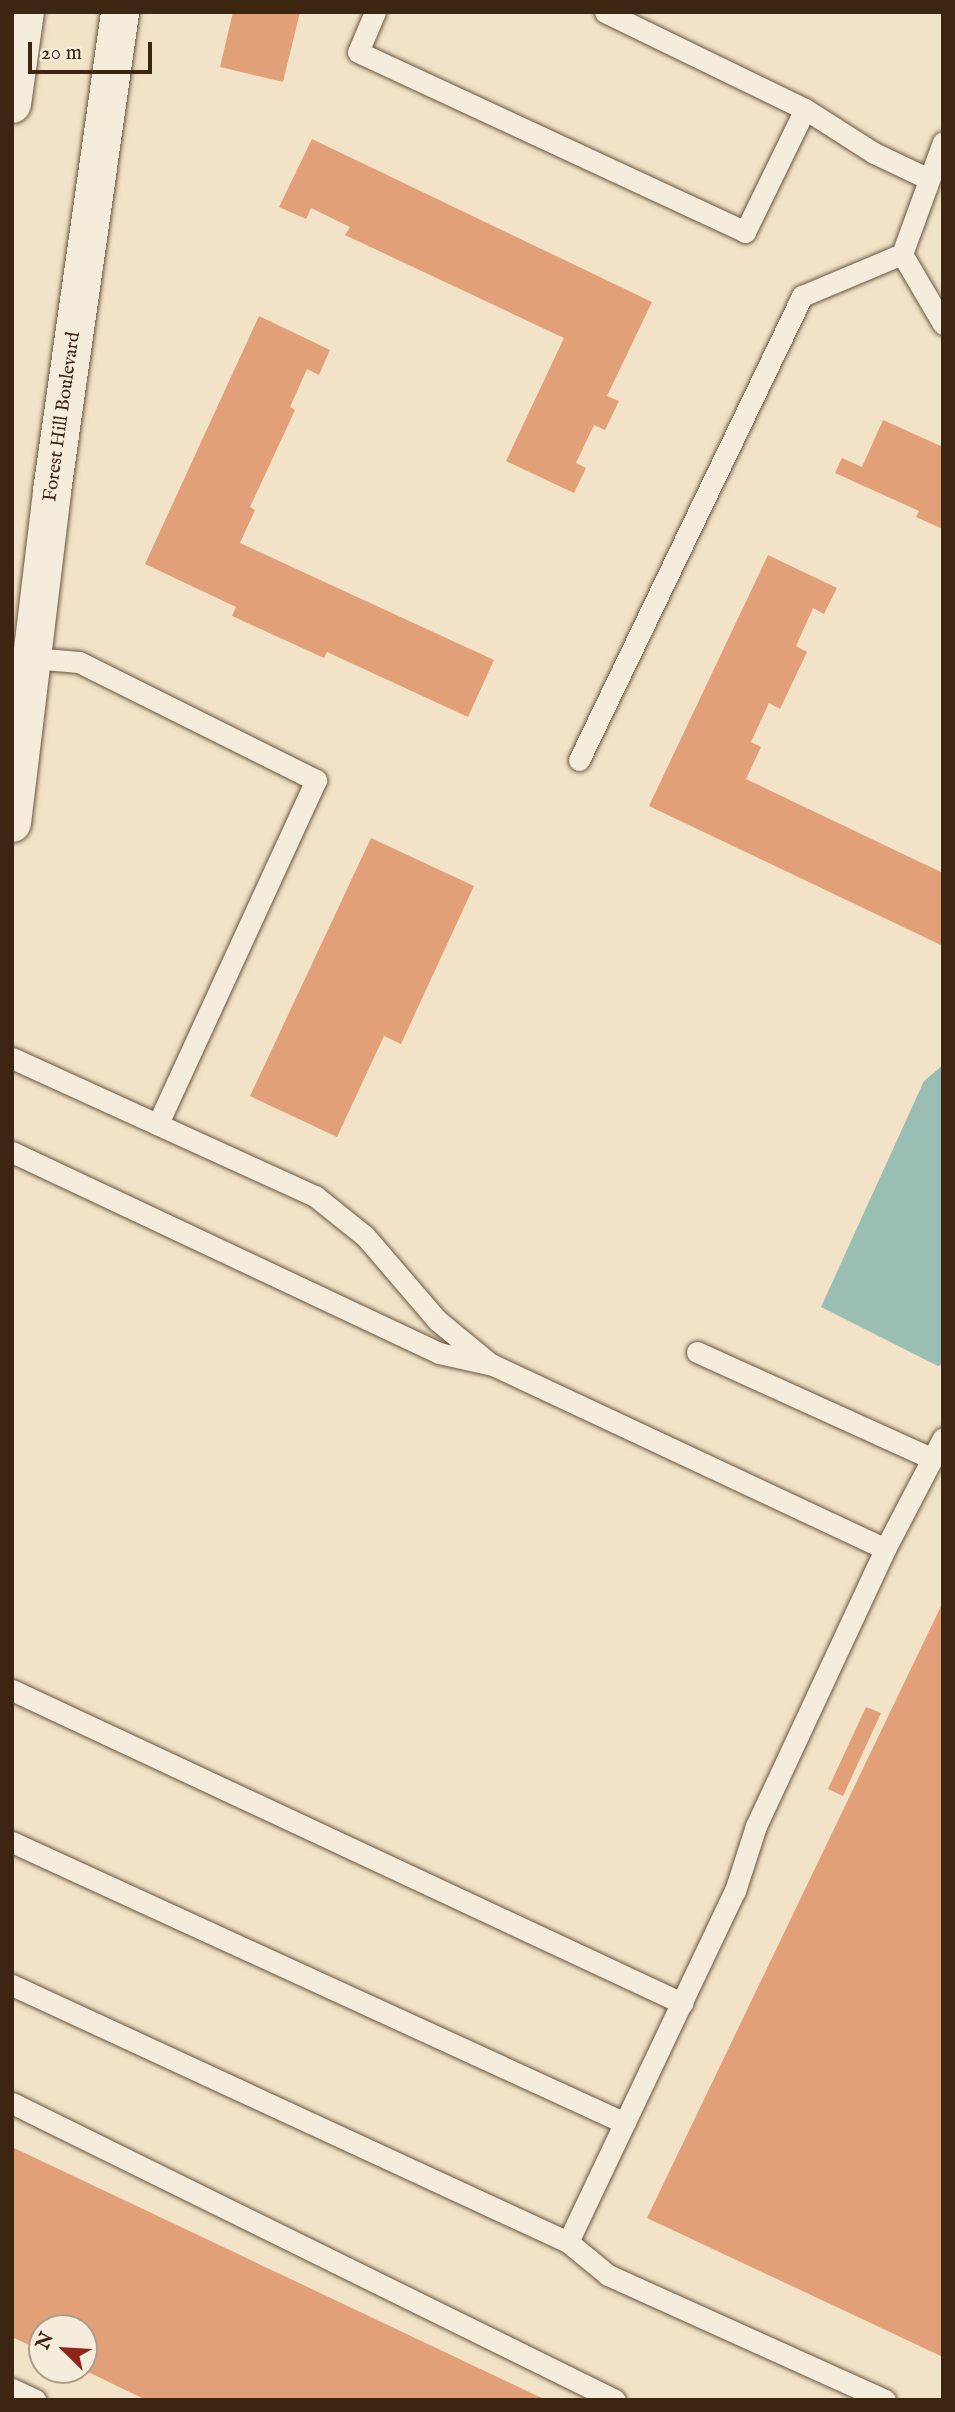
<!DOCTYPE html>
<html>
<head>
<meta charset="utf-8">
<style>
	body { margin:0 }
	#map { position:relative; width:955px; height:2412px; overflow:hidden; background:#f1e2c8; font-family:"IM FELL English",serif }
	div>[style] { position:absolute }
	.water>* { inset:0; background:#9bbeb4 }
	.building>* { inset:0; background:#e2a078 }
	.roads { filter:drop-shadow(0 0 2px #69553f) drop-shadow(0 0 2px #69553f) }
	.service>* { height:21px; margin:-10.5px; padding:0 10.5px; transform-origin:10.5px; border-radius:10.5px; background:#f6ecdb }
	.secondary>* { height:38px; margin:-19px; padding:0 19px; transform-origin:19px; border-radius:19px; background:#f6ecdb }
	span { translate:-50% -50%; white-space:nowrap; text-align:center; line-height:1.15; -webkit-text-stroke:5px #f6ecdb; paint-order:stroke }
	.street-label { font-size:19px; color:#3c2611 }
	.frame { position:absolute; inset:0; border:14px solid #3c2611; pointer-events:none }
	.north { position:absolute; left:28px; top:2314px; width:70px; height:70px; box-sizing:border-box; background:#f6ecdb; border:2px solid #ac9d8a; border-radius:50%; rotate:294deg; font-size:19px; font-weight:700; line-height:28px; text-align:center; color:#3c2611 }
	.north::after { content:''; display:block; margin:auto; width:24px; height:32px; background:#8f2418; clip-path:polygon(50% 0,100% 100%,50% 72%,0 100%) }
	.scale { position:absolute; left:28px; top:42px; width:124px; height:32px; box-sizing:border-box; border:4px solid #3c2611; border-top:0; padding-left:9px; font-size:21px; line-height:24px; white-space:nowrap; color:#3c2611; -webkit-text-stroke:5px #f6ecdb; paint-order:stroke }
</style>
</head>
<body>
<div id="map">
	<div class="water">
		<div style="clip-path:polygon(943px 1065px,943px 1364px,938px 1366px,821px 1307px,924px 1081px)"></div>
	</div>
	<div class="building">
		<div style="clip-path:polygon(233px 12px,300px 12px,283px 82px,220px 67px)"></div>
		<div style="clip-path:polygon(312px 139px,652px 302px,607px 396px,619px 401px,605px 430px,594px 425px,576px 463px,586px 468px,574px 493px,506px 461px,564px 338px,345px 235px,350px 227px,311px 208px,306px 219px,279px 207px)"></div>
		<div style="clip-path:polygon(259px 316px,330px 350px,319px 375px,307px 369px,290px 407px,295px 410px,250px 507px,255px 510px,240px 543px,494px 660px,468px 717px,327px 652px,324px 658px,232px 616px,236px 607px,145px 564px)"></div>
		<div style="clip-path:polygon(883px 420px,943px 447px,943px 529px,916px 517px,919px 511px,835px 473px,842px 458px,862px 467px)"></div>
		<div style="clip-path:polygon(768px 555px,837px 588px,824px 614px,813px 608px,796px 646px,807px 652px,780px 709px,769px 703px,751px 742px,761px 747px,746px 779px,943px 873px,943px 946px,649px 806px)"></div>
		<div style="clip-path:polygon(371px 838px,474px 886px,401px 1044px,384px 1036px,337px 1137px,250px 1096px)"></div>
		<div style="clip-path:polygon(943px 1602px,943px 2357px,647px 2218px)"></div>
		<div style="clip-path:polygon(866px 1707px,881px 1713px,843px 1796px,828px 1789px)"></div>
		<div style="clip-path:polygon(12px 2147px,546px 2400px,146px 2400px,84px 2370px,84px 2328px,42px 2328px,42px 2351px,12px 2337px)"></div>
	</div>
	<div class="roads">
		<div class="service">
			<div style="left:375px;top:12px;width:43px;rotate:113deg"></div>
			<div style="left:358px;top:52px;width:427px;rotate:24.9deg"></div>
			<div style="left:745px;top:232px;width:137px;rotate:-64deg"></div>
			<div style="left:605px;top:12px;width:222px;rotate:25.9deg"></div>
			<div style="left:805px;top:109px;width:82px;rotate:32.5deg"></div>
			<div style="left:874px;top:153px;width:59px;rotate:25.3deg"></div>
			<div style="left:902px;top:254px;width:81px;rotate:59.6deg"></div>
			<div style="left:32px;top:658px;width:47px;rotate:4.9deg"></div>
			<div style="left:79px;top:662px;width:265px;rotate:26.5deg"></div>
			<div style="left:316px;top:780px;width:379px;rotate:114.7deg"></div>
			<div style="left:579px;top:760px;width:515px;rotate:-64.33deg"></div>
			<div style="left:802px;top:296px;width:108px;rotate:-22.8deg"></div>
			<div style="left:902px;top:254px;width:119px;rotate:-69.9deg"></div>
			<div style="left:12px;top:1058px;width:333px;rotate:24.5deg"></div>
			<div style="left:315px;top:1196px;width:64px;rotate:38.7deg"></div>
			<div style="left:365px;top:1236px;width:111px;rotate:49.4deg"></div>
			<div style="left:437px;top:1320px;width:66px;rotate:39.5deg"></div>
			<div style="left:12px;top:1152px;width:472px;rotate:25.2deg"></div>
			<div style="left:439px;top:1353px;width:55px;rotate:12.5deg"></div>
			<div style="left:493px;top:1365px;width:433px;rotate:25.1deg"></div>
			<div style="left:697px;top:1352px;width:257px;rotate:24.4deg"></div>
			<div style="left:12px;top:1690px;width:740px;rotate:25.04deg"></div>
			<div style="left:12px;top:1842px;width:674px;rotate:24.63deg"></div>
			<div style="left:12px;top:1985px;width:613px;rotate:24.81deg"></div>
			<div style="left:568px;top:2242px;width:52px;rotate:39.5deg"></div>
			<div style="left:608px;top:2275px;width:304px;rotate:24.3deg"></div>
			<div style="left:12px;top:2103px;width:672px;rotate:26.22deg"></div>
			<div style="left:568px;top:2242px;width:389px;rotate:-64.6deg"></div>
			<div style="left:735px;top:1891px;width:68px;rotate:-72.1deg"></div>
			<div style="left:756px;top:1826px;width:306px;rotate:-65deg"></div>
			<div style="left:885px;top:1549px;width:125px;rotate:-62.4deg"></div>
			<div style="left:12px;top:2389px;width:26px;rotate:25deg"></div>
		</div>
		<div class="secondary">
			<div style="left:12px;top:104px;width:93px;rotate:-82deg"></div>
			<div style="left:12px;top:823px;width:334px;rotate:-83.1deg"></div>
			<div style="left:52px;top:491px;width:484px;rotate:-81.9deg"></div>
		</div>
	</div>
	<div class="street-label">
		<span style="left:63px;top:417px;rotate:-82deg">Forest Hill Boulevard</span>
	</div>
	<div class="frame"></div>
	<div class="north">N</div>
	<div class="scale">20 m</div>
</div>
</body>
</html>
